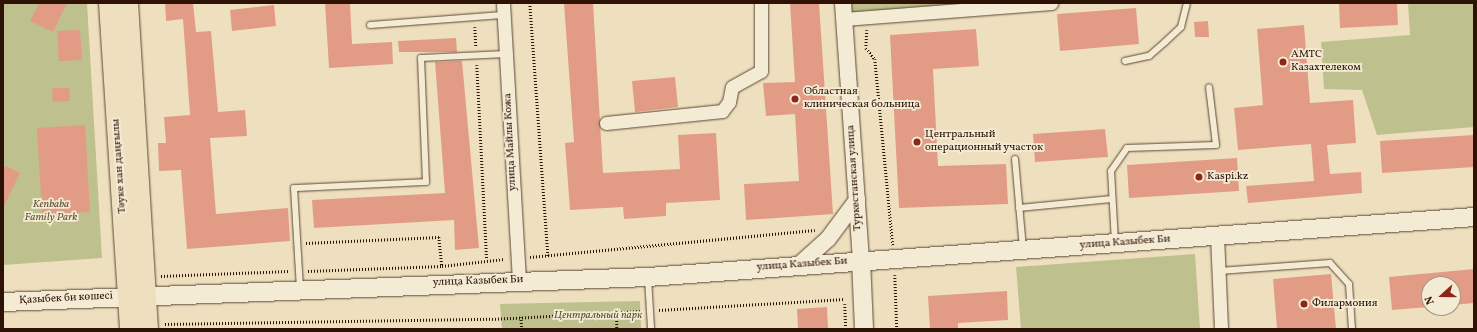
<!DOCTYPE html>
<html>
<head>
<meta charset="utf-8">
<style>
	body { margin:0 }
	#map { position:relative; width:1477px; height:332px; overflow:hidden; background:#eee0bf; font-family:Vollkorn,serif }
	div>[style] { position:absolute }
	.green>* { inset:0; background:#bec18e }
	.building>* { inset:0; background:#e29c86 }
	.path>* { height:2.5px; margin-top:-1.25px; transform-origin:0; background:repeating-linear-gradient(90deg,#2d1205 0 1px,transparent 0 3px) }
	.roads { filter:drop-shadow(0 0 1px #5d4634) drop-shadow(0 0 1px #5d4634) }
	.service>* { height:6px; margin:-3px; padding:0 3px; transform-origin:3px; border-radius:3px; background:#f4ebd5 }
	.minor>* { height:13px; margin:-6.5px; padding:0 6.5px; transform-origin:6.5px; border-radius:6.5px; background:#f4ebd5 }
	.tertiary>* { height:16px; margin:-8px; padding:0 8px; transform-origin:8px; border-radius:8px; background:#f4ebd5 }
	.secondary>* { height:18px; margin:-9px; padding:0 9px; transform-origin:9px; border-radius:9px; background:#f4ebd5 }
	.primary>* { height:20px; margin:-10px; padding:0 10px; transform-origin:10px; border-radius:10px; background:#eee0bf }
	.dots>* { width:11px; height:11px; translate:-50% -50%; box-sizing:border-box; border:2px solid #f4ebd5; border-radius:50% }
	span { translate:-50% -50%; white-space:nowrap; text-align:center; line-height:1.15; -webkit-text-stroke:3.5px #f4ebd5; paint-order:stroke }
	.poi-label { font-size:11px; color:#2d1205 }
	.left { translate:0 -50%; text-align:left }
	.street-label { font-size:11px; color:#2d1205 }
	.park-label { font-size:11px; color:#604f35; font-style:italic }
	.frame { position:absolute; inset:0; border:4px solid #2d1205; pointer-events:none }
	.north { position:absolute; left:1421px; top:276px; width:40px; height:40px; box-sizing:border-box; background:#f4ebd5; border:1px solid #a49482; border-radius:50%; rotate:249deg; font-size:11px; font-weight:700; line-height:16px; text-align:center; color:#2d1205 }
	.north::after { content:''; display:block; margin:auto; width:14px; height:18px; background:#8f2418; clip-path:polygon(50% 0,100% 100%,50% 72%,0 100%) }
</style>
</head>
<body>
<div id="map">
	<div class="green">
		<div style="clip-path:polygon(3px 3px,87px 3px,102px 258px,3px 265px)"></div>
		<div style="clip-path:polygon(852px 3px,1001px 3px,852px 13px)"></div>
		<div style="clip-path:polygon(1408px 3px,1474px 3px,1474px 127px,1377px 135px,1362px 90px,1324px 89px,1321px 42px,1410px 35px)"></div>
		<div style="clip-path:polygon(1195px 254px,1200px 329px,1021px 329px,1016px 267px)"></div>
		<div style="clip-path:polygon(640px 301px,641px 329px,502px 329px,500px 304px)"></div>
	</div>
	<div class="building">
		<div style="clip-path:polygon(39px 3px,67px 3px,53px 32px,30px 21px)"></div>
		<div style="clip-path:polygon(165px 3px,193px 3px,196px 32px,211px 31px,218px 112px,245px 110px,247px 136px,210px 138px,216px 214px,288px 208px,290px 241px,187px 249px,181px 170px,159px 171px,158px 143px,166px 143px,164px 117px,190px 115px,183px 19px,166px 21px)"></div>
		<div style="clip-path:polygon(325px 3px,350px 3px,352px 44px,392px 42px,393px 64px,329px 68px)"></div>
		<div style="clip-path:polygon(564px 3px,593px 3px,603px 173px,680px 169px,678px 135px,716px 133px,720px 200px,666px 203px,666px 216px,624px 219px,623px 207px,570px 210px,565px 143px,574px 142px)"></div>
		<div style="clip-path:polygon(790px 3px,819px 3px,833px 214px,746px 220px,744px 184px,799px 181px,795px 114px,766px 116px,763px 83px,795px 82px)"></div>
		<div style="clip-path:polygon(1339px 3px,1397px 3px,1398px 25px,1340px 28px)"></div>
		<div style="clip-path:polygon(274px 5px,276px 26px,232px 31px,230px 10px)"></div>
		<div style="clip-path:polygon(1136px 8px,1139px 44px,1060px 51px,1057px 14px)"></div>
		<div style="clip-path:polygon(1208px 21px,1209px 37px,1195px 37px,1194px 22px)"></div>
		<div style="clip-path:polygon(1304px 25px,1310px 103px,1353px 100px,1356px 143px,1327px 145px,1330px 174px,1361px 172px,1362px 193px,1248px 203px,1246px 186px,1314px 181px,1311px 144px,1238px 150px,1234px 108px,1263px 105px,1257px 29px)"></div>
		<div style="clip-path:polygon(976px 29px,979px 66px,933px 69px,938px 166px,1006px 164px,1008px 204px,899px 208px,890px 35px)"></div>
		<div style="clip-path:polygon(80px 30px,82px 60px,59px 61px,57px 31px)"></div>
		<div style="clip-path:polygon(456px 38px,457px 52px,399px 52px,398px 41px)"></div>
		<div style="clip-path:polygon(462px 61px,479px 248px,455px 250px,454px 220px,314px 228px,312px 200px,445px 193px,435px 62px)"></div>
		<div style="clip-path:polygon(675px 77px,678px 107px,635px 112px,632px 81px)"></div>
		<div style="clip-path:polygon(52px 88px,69px 88px,70px 101px,53px 102px)"></div>
		<div style="clip-path:polygon(85px 125px,90px 212px,42px 214px,37px 128px)"></div>
		<div style="clip-path:polygon(1105px 129px,1108px 157px,1035px 162px,1033px 134px)"></div>
		<div style="clip-path:polygon(1474px 135px,1474px 167px,1382px 173px,1380px 141px)"></div>
		<div style="clip-path:polygon(1237px 158px,1239px 191px,1129px 198px,1127px 165px)"></div>
		<div style="clip-path:polygon(3px 165px,20px 173px,3px 208px)"></div>
		<div style="clip-path:polygon(1474px 269px,1474px 303px,1453px 305px,1453px 284px,1429px 284px,1429px 307px,1392px 310px,1389px 277px)"></div>
		<div style="clip-path:polygon(1331px 274px,1336px 329px,1277px 329px,1273px 279px)"></div>
		<div style="clip-path:polygon(1007px 291px,1008px 320px,958px 323px,958px 329px,930px 329px,928px 296px)"></div>
		<div style="clip-path:polygon(827px 307px,828px 329px,798px 329px,797px 309px)"></div>
	</div>
	<div class="path">
		<div style="left:530px;top:3px;width:254px;rotate:85.9deg"></div>
		<div style="left:475px;top:27px;width:19px;rotate:87deg"></div>
		<div style="left:867px;top:30px;width:18px;rotate:93deg"></div>
		<div style="left:866px;top:48px;width:14px;rotate:51deg"></div>
		<div style="left:875px;top:59px;width:187px;rotate:84.5deg"></div>
		<div style="left:477px;top:65px;width:195px;rotate:87.1deg"></div>
		<div style="left:306px;top:243px;width:133px;rotate:-2.6deg"></div>
		<div style="left:439px;top:237px;width:29px;rotate:84deg"></div>
		<div style="left:530px;top:257px;width:286px;rotate:-5.4deg"></div>
		<div style="left:308px;top:271px;width:134px;rotate:-2.1deg"></div>
		<div style="left:442px;top:266px;width:63px;rotate:-6.3deg"></div>
		<div style="left:895px;top:275px;width:54px;rotate:87.9deg"></div>
		<div style="left:161px;top:276px;width:128px;rotate:-2.2deg"></div>
		<div style="left:845px;top:304px;width:25px;rotate:88deg"></div>
		<div style="left:659px;top:310px;width:186px;rotate:-3.4deg"></div>
		<div style="left:617px;top:312px;width:17px;rotate:90deg"></div>
		<div style="left:521px;top:317px;width:12px;rotate:85deg"></div>
		<div style="left:165px;top:324px;width:327px;rotate:-0.9deg"></div>
		<div style="left:492px;top:319px;width:150px;rotate:-3.1deg"></div>
	</div>
	<div class="roads">
		<div class="service">
			<div style="left:370px;top:25px;width:133px;rotate:-4.3deg"></div>
			<div style="left:1125px;top:61px;width:25px;rotate:-12deg"></div>
			<div style="left:1149px;top:56px;width:21px;rotate:-41deg"></div>
			<div style="left:1165px;top:42px;width:22px;rotate:-43deg"></div>
			<div style="left:1181px;top:27px;width:25px;rotate:-76deg"></div>
			<div style="left:1015px;top:159px;width:89px;rotate:84.9deg"></div>
			<div style="left:1019px;top:208px;width:93px;rotate:-5.5deg"></div>
			<div style="left:1115px;top:242px;width:71px;rotate:-93.2deg"></div>
			<div style="left:1111px;top:171px;width:28px;rotate:-55deg"></div>
			<div style="left:1127px;top:148px;width:89px;rotate:-1.9deg"></div>
			<div style="left:1216px;top:145px;width:58px;rotate:-96.9deg"></div>
			<div style="left:1219px;top:271px;width:111px;rotate:-4.1deg"></div>
			<div style="left:1330px;top:263px;width:28px;rotate:48deg"></div>
			<div style="left:1349px;top:284px;width:45px;rotate:86.2deg"></div>
			<div style="left:648px;top:278px;width:51px;rotate:86.6deg"></div>
			<div style="left:300px;top:289px;width:101px;rotate:-93.4deg"></div>
			<div style="left:294px;top:188px;width:132px;rotate:-2.6deg"></div>
			<div style="left:426px;top:182px;width:124px;rotate:-92.3deg"></div>
			<div style="left:421px;top:58px;width:85px;rotate:-2.7deg"></div>
		</div>
		<div class="minor">
			<div style="left:503px;top:3px;width:277px;rotate:86.7deg"></div>
			<div style="left:844px;top:19px;width:208px;rotate:-4.4deg"></div>
			<div style="left:606px;top:123px;width:117px;rotate:-5.9deg"></div>
			<div style="left:722px;top:111px;width:11px;rotate:-52deg"></div>
			<div style="left:729px;top:102px;width:15px;rotate:-79deg"></div>
			<div style="left:732px;top:87px;width:33px;rotate:-29deg"></div>
			<div style="left:761px;top:71px;width:68px;rotate:-90deg"></div>
			<div style="left:1217px;top:236px;width:93px;rotate:87.5deg"></div>
		</div>
		<div class="tertiary">
			<div style="left:843px;top:3px;width:258px;rotate:86deg"></div>
			<div style="left:799px;top:265px;width:39px;rotate:-42deg"></div>
			<div style="left:828px;top:239px;width:49px;rotate:-53.4deg"></div>
		</div>
		<div class="secondary">
			<div style="left:861px;top:260px;width:69px;rotate:87.5deg"></div>
			<div style="left:3px;top:302px;width:645px;rotate:-2.22deg"></div>
			<div style="left:648px;top:277px;width:828px;rotate:-4.15deg"></div>
		</div>
		<div class="primary">
			<div style="left:109px;top:3px;width:327px;rotate:86.3deg"></div>
			<div style="left:128px;top:3px;width:327px;rotate:86.5deg"></div>
		</div>
	</div>
	<div class="dots">
		<div style="left:1283px;top:62px;background:#8f2418"></div>
		<div style="left:795px;top:99px;background:#8f2418"></div>
		<div style="left:917px;top:142px;background:#8f2418"></div>
		<div style="left:1199px;top:177px;background:#8f2418"></div>
		<div style="left:1304px;top:304px;background:#8f2418"></div>
	</div>
	<div class="poi-label">
		<span class="left" style="left:1291px;top:62px">АМТС<br>Казахтелеком</span>
		<span class="left" style="left:804px;top:99px">Областная<br>клиническая больница</span>
		<span class="left" style="left:925px;top:142px">Центральный<br>операционный участок</span>
		<span class="left" style="left:1207px;top:177px">Kaspi.kz</span>
		<span class="left" style="left:1312px;top:304px">Филармония</span>
	</div>
	<div class="street-label">
		<span style="left:511px;top:142px;rotate:-93deg">улица Майлы Кожа</span>
		<span style="left:120px;top:166px;rotate:-94deg">Тәуке хан даңғылы</span>
		<span style="left:855px;top:178px;rotate:-94deg">Туркестанская улица</span>
		<span style="left:1125px;top:243px;rotate:-4deg">улица Казыбек Би</span>
		<span style="left:802px;top:265px;rotate:-4deg">улица Казыбек Би</span>
		<span style="left:478px;top:282px;rotate:-2deg">улица Казыбек Би</span>
		<span style="left:66px;top:299px;rotate:-3deg">Қазыбек би көшесі</span>
	</div>
	<div class="park-label">
		<span style="left:51px;top:212px">Kenbaba<br>Family Park</span>
		<span style="left:598px;top:316px">Центральный парк</span>
	</div>
	<div class="frame"></div>
	<div class="north">N</div>
</div>
</body>
</html>
